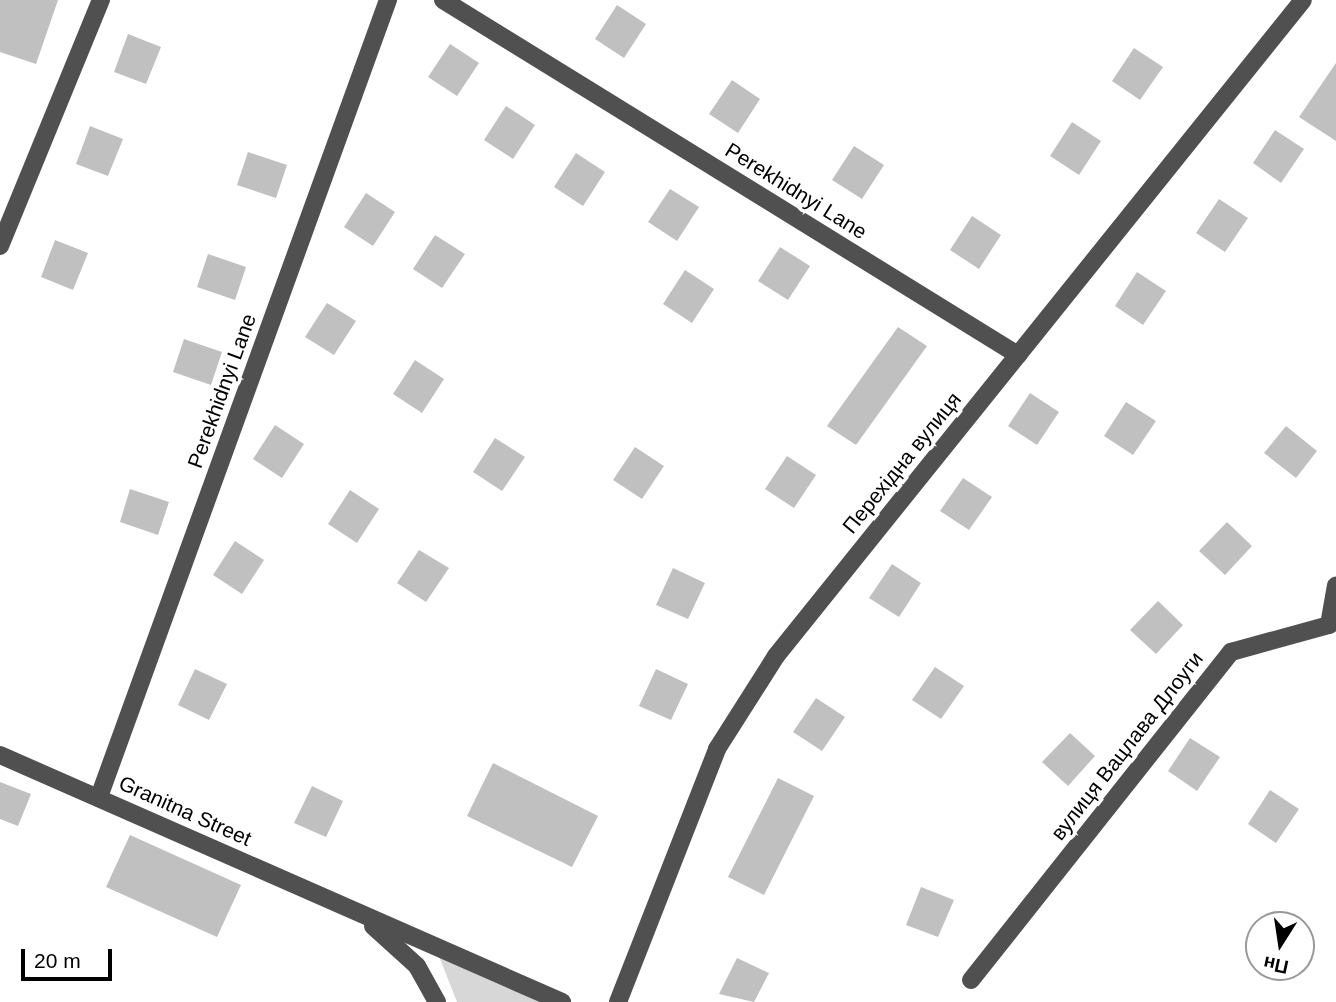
<!DOCTYPE html>
<html>
<head>
<meta charset="utf-8">
<style>
	body { margin:0 }
	#map { position:relative; width:1336px; height:1002px; overflow:hidden; background:#fff; font-family:Arial,sans-serif }
	div>[style] { position:absolute }
	.green>* { inset:0; background:#d7d7d7 }
	.building>* { inset:0; background:#c0c0c0 }
	.minor>* { height:18px; margin:-9px; padding:0 9px; transform-origin:9px; border-radius:9px; background:#505050 }
	span { translate:-50% -50%; white-space:nowrap; text-align:center; line-height:1.15; -webkit-text-stroke:7px #fff; paint-order:stroke }
	.street-label { font-size:21px; color:#000 }
	.north { position:absolute; left:1245px; top:911px; width:70px; height:70px; box-sizing:border-box; background:#fff; border:2px solid #999; border-radius:50%; rotate:192deg; font-size:19px; font-weight:700; line-height:28px; text-align:center; color:#000 }
	.north::after { content:''; display:block; margin:auto; width:24px; height:32px; background:#000; clip-path:polygon(50% 0,100% 100%,50% 72%,0 100%) }
	.scale { position:absolute; left:21px; top:949px; width:91px; height:32px; box-sizing:border-box; border:4px solid #000; border-top:0; padding-left:9px; font-size:21px; line-height:24px; white-space:nowrap; color:#000; -webkit-text-stroke:5px #fff; paint-order:stroke }
</style>
</head>
<body>
<div id="map">
	<div class="green">
		<div style="clip-path:polygon(435px 946px,562px 1002px,457px 1002px)"></div>
	</div>
	<div class="building">
		<div style="clip-path:polygon(0 0,58px 0,36px 64px,0 52px)"></div>
		<div style="clip-path:polygon(617px 5px,646px 24px,624px 58px,595px 39px)"></div>
		<div style="clip-path:polygon(128px 34px,161px 47px,146px 84px,114px 72px)"></div>
		<div style="clip-path:polygon(450px 44px,479px 63px,457px 96px,428px 77px)"></div>
		<div style="clip-path:polygon(1134px 48px,1163px 67px,1140px 100px,1112px 81px)"></div>
		<div style="clip-path:polygon(1336px 63px,1336px 141px,1299px 117px)"></div>
		<div style="clip-path:polygon(732px 80px,760px 99px,738px 133px,709px 114px)"></div>
		<div style="clip-path:polygon(506px 106px,535px 125px,513px 159px,484px 140px)"></div>
		<div style="clip-path:polygon(1072px 122px,1101px 141px,1079px 175px,1050px 156px)"></div>
		<div style="clip-path:polygon(90px 126px,123px 139px,108px 176px,76px 164px)"></div>
		<div style="clip-path:polygon(1275px 130px,1304px 149px,1281px 183px,1253px 163px)"></div>
		<div style="clip-path:polygon(854px 146px,884px 165px,862px 199px,832px 180px)"></div>
		<div style="clip-path:polygon(248px 152px,287px 165px,276px 198px,237px 185px)"></div>
		<div style="clip-path:polygon(576px 153px,605px 172px,583px 206px,554px 187px)"></div>
		<div style="clip-path:polygon(670px 189px,699px 207px,677px 241px,648px 222px)"></div>
		<div style="clip-path:polygon(366px 193px,395px 212px,373px 246px,344px 227px)"></div>
		<div style="clip-path:polygon(1219px 199px,1248px 218px,1225px 252px,1196px 233px)"></div>
		<div style="clip-path:polygon(972px 216px,1001px 235px,979px 269px,950px 250px)"></div>
		<div style="clip-path:polygon(435px 235px,465px 254px,442px 288px,413px 269px)"></div>
		<div style="clip-path:polygon(55px 240px,88px 253px,73px 290px,41px 277px)"></div>
		<div style="clip-path:polygon(780px 247px,810px 266px,788px 300px,758px 281px)"></div>
		<div style="clip-path:polygon(208px 254px,246px 267px,235px 300px,197px 287px)"></div>
		<div style="clip-path:polygon(685px 270px,714px 289px,692px 323px,663px 304px)"></div>
		<div style="clip-path:polygon(1137px 272px,1166px 291px,1143px 325px,1115px 306px)"></div>
		<div style="clip-path:polygon(327px 303px,356px 321px,334px 355px,305px 337px)"></div>
		<div style="clip-path:polygon(898px 327px,927px 346px,856px 445px,827px 426px)"></div>
		<div style="clip-path:polygon(184px 339px,222px 352px,211px 385px,173px 372px)"></div>
		<div style="clip-path:polygon(415px 360px,444px 379px,422px 413px,393px 394px)"></div>
		<div style="clip-path:polygon(1030px 393px,1059px 412px,1037px 445px,1008px 426px)"></div>
		<div style="clip-path:polygon(1126px 402px,1156px 421px,1133px 455px,1104px 436px)"></div>
		<div style="clip-path:polygon(275px 425px,304px 444px,282px 478px,253px 459px)"></div>
		<div style="clip-path:polygon(1286px 426px,1317px 451px,1296px 478px,1264px 453px)"></div>
		<div style="clip-path:polygon(495px 438px,525px 457px,502px 491px,473px 472px)"></div>
		<div style="clip-path:polygon(635px 447px,664px 466px,642px 499px,613px 480px)"></div>
		<div style="clip-path:polygon(787px 456px,816px 475px,794px 508px,765px 489px)"></div>
		<div style="clip-path:polygon(963px 478px,992px 497px,969px 530px,940px 511px)"></div>
		<div style="clip-path:polygon(130px 489px,169px 502px,158px 535px,120px 522px)"></div>
		<div style="clip-path:polygon(350px 490px,379px 509px,357px 543px,328px 524px)"></div>
		<div style="clip-path:polygon(1227px 522px,1252px 546px,1225px 575px,1199px 551px)"></div>
		<div style="clip-path:polygon(235px 541px,264px 560px,242px 594px,213px 575px)"></div>
		<div style="clip-path:polygon(419px 550px,449px 568px,426px 602px,397px 583px)"></div>
		<div style="clip-path:polygon(892px 564px,921px 583px,899px 617px,869px 598px)"></div>
		<div style="clip-path:polygon(673px 568px,705px 583px,688px 619px,656px 605px)"></div>
		<div style="clip-path:polygon(1158px 601px,1183px 625px,1156px 654px,1130px 630px)"></div>
		<div style="clip-path:polygon(935px 667px,964px 686px,941px 719px,912px 700px)"></div>
		<div style="clip-path:polygon(195px 669px,227px 684px,209px 720px,178px 705px)"></div>
		<div style="clip-path:polygon(656px 669px,688px 684px,671px 720px,639px 706px)"></div>
		<div style="clip-path:polygon(816px 698px,845px 717px,822px 751px,793px 732px)"></div>
		<div style="clip-path:polygon(1070px 733px,1095px 756px,1068px 786px,1042px 762px)"></div>
		<div style="clip-path:polygon(1190px 738px,1220px 757px,1197px 791px,1168px 771px)"></div>
		<div style="clip-path:polygon(493px 763px,598px 816px,572px 867px,467px 816px)"></div>
		<div style="clip-path:polygon(778px 778px,814px 796px,764px 895px,728px 877px)"></div>
		<div style="clip-path:polygon(0 782px,31px 794px,18px 826px,0 819px)"></div>
		<div style="clip-path:polygon(312px 786px,343px 801px,326px 837px,294px 823px)"></div>
		<div style="clip-path:polygon(1270px 790px,1299px 809px,1276px 843px,1248px 824px)"></div>
		<div style="clip-path:polygon(130px 835px,241px 885px,217px 937px,106px 887px)"></div>
		<div style="clip-path:polygon(921px 887px,954px 900px,938px 937px,906px 925px)"></div>
		<div style="clip-path:polygon(737px 958px,769px 973px,754px 1002px,719px 994px)"></div>
	</div>
	<div class="minor">
		<div style="left:443px;top:0;width:676px;rotate:31.69deg"></div>
		<div style="left:0;top:246px;width:266px;rotate:-67.7deg"></div>
		<div style="left:0;top:755px;width:614px;rotate:23.73deg"></div>
		<div style="left:99px;top:797px;width:848px;rotate:-70.07deg"></div>
		<div style="left:373px;top:926px;width:59px;rotate:42.3deg"></div>
		<div style="left:417px;top:966px;width:41px;rotate:60.9deg"></div>
		<div style="left:971px;top:980px;width:419px;rotate:-51.6deg"></div>
		<div style="left:1231px;top:652px;width:102px;rotate:-15.4deg"></div>
		<div style="left:1329px;top:625px;width:40px;rotate:-80deg"></div>
		<div style="left:618px;top:1002px;width:272px;rotate:-68.6deg"></div>
		<div style="left:717px;top:749px;width:110px;rotate:-57.6deg"></div>
		<div style="left:776px;top:656px;width:841px;rotate:-51.22deg"></div>
	</div>
	<div class="street-label">
		<span style="left:796px;top:191px;rotate:32deg">Perekhidnyi Lane</span>
		<span style="left:222px;top:391px;rotate:-70deg">Perekhidnyi Lane</span>
		<span style="left:902px;top:463px;rotate:-51deg">Перехідна вулиця</span>
		<span style="left:1127px;top:746px;rotate:-52deg">вулиця Вацлава Длоуги</span>
		<span style="left:185px;top:811px;rotate:24deg">Granitna Street</span>
	</div>
	<div class="north">Пн</div>
	<div class="scale">20 m</div>
</div>
</body>
</html>
